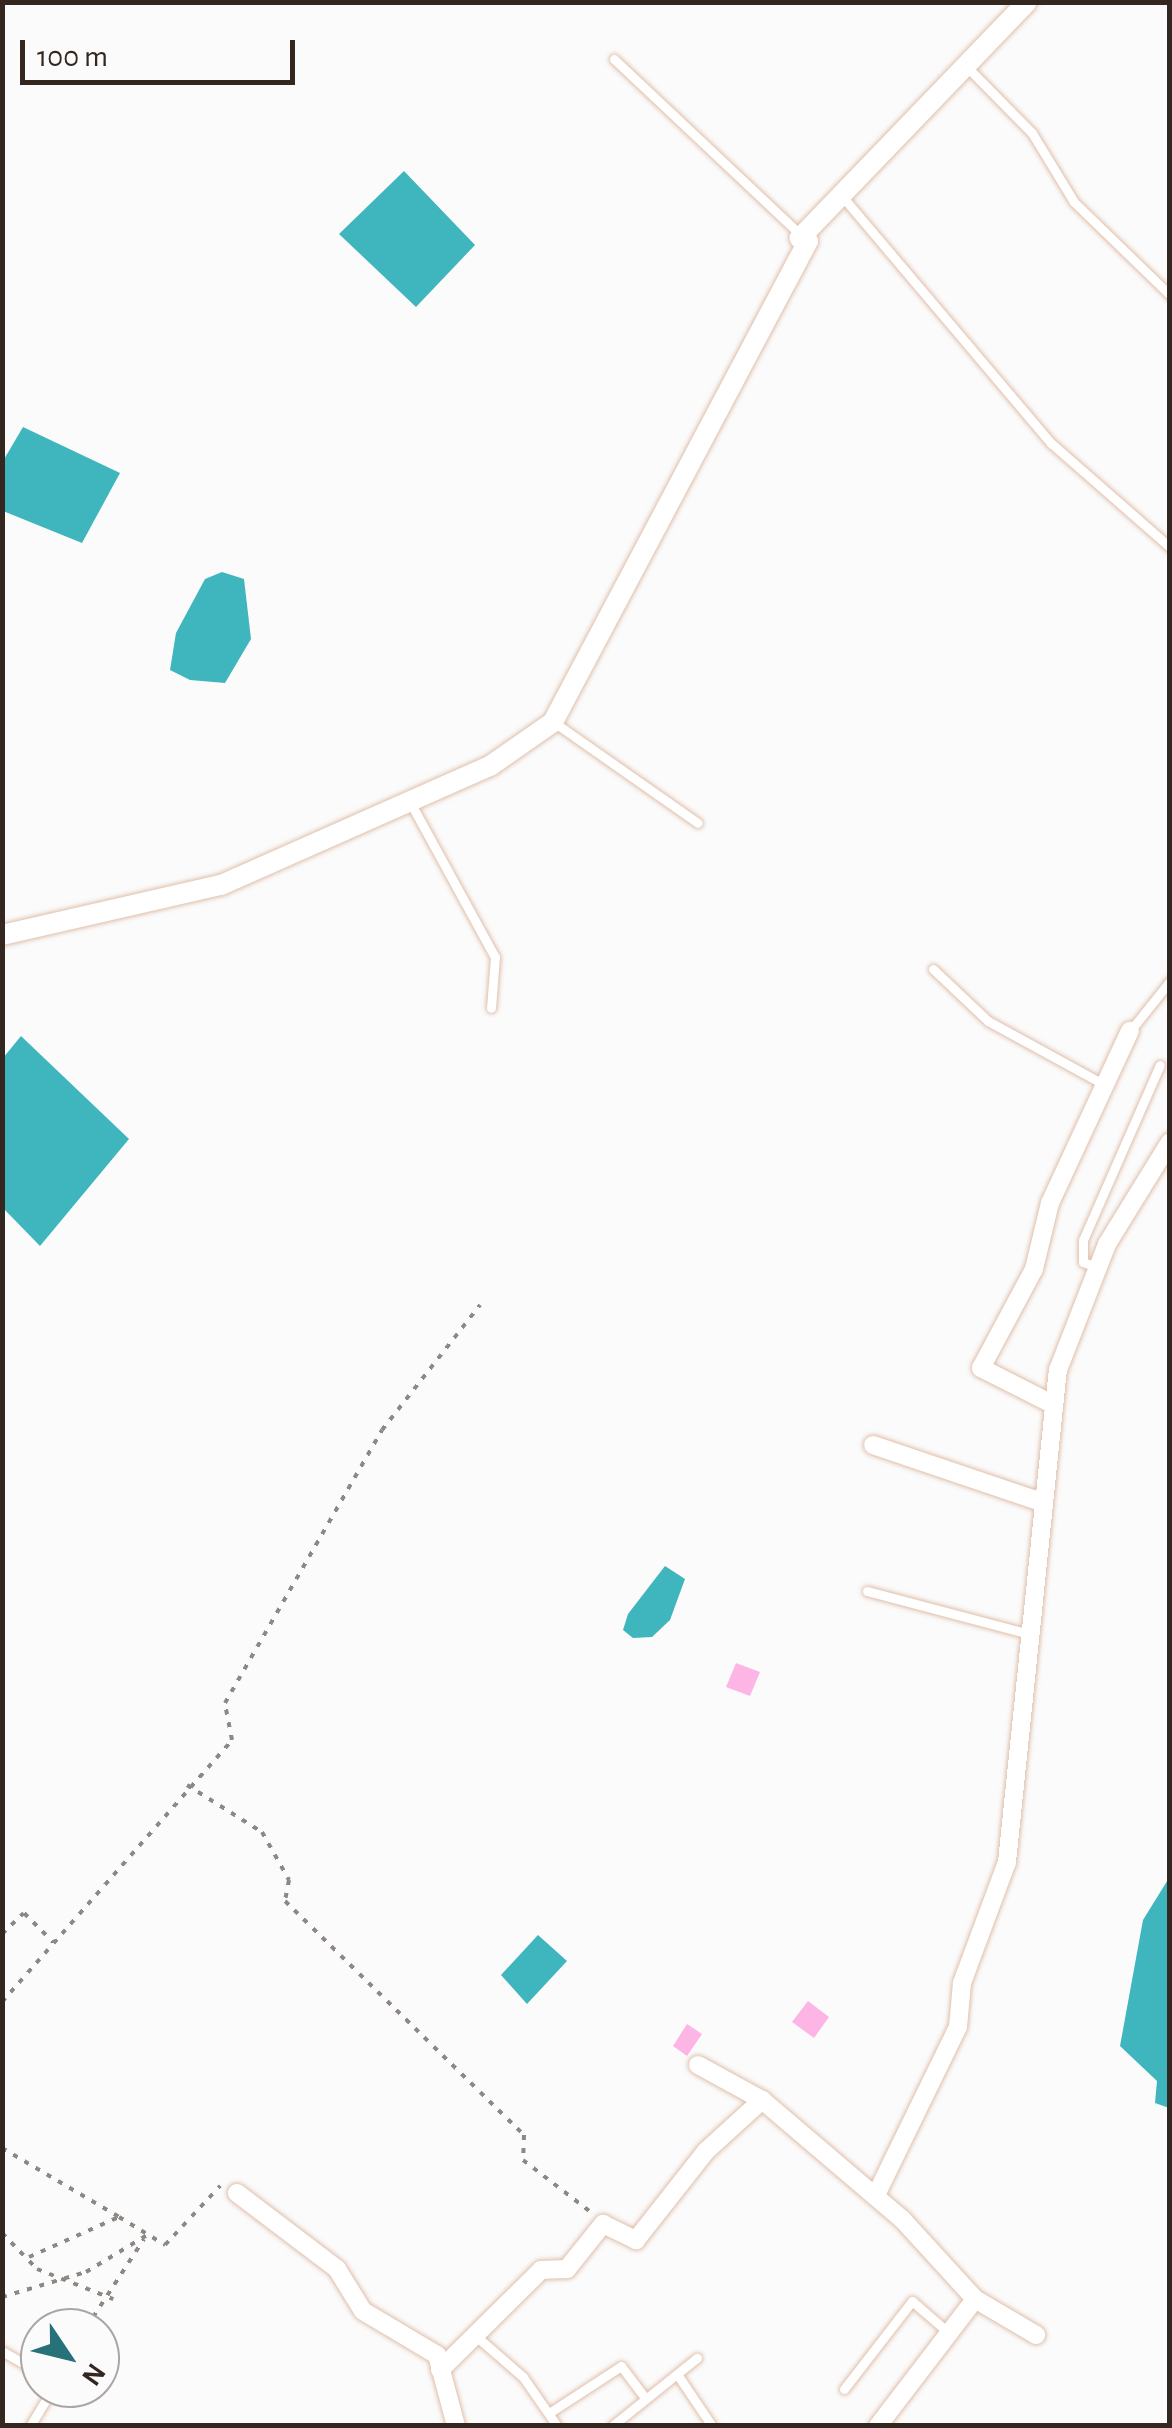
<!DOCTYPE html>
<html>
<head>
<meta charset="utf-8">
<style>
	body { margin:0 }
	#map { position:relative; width:1172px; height:2428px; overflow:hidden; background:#fbfbfb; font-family:"Alegreya Sans",sans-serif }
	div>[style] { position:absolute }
	.water>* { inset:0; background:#3fb5bd }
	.building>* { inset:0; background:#fdb5e5 }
	.path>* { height:4px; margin-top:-2px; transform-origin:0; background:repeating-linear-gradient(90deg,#8e8884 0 5px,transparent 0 13px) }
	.roads { filter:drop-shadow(0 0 2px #dfbfaa) drop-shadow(0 0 2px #dfbfaa) }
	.service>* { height:9px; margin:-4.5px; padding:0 4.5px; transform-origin:4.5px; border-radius:4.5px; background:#fff }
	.minor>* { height:18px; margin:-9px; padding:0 9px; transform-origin:9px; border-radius:9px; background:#fff }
	.tertiary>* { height:20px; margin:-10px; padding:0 10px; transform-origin:10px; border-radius:10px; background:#fff }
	span { translate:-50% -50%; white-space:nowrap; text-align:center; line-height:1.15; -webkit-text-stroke:9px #fbfbfb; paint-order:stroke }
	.frame { position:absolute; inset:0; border:5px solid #33271f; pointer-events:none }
	.north { position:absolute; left:20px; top:2308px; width:100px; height:100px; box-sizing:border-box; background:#fbfbfb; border:2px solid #aba6a3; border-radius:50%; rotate:125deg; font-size:28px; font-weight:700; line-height:40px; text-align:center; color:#33271f }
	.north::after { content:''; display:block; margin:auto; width:35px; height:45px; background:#277178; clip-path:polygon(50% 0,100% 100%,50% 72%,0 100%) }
	.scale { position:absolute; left:20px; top:40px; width:275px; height:45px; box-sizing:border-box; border:5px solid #33271f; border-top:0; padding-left:12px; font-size:30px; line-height:35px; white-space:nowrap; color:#33271f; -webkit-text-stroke:8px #fbfbfb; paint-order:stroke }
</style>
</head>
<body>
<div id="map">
	<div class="water">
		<div style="clip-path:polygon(404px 171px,475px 245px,416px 307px,339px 234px)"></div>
		<div style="clip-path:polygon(23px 427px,120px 473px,82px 543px,3px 511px,3px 461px)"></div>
		<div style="clip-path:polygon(222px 572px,244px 579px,251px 639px,225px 683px,190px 680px,170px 670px,176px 633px,205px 579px)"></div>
		<div style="clip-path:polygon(21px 1036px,129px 1139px,40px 1246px,3px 1208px,3px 1058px)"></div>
		<div style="clip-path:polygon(665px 1566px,685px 1579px,670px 1620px,652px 1637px,633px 1638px,623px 1630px,628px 1614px)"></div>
		<div style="clip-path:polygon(1169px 1878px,1170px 2108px,1169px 2108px,1155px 2103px,1157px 2081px,1120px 2046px,1143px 1920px)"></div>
		<div style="clip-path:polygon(538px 1935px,567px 1961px,527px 2004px,501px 1975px)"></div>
	</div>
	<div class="building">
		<div style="clip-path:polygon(736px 1663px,760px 1672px,750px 1696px,726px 1687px)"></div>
		<div style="clip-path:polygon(808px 2001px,829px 2017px,814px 2038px,792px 2022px)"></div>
		<div style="clip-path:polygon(687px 2024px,702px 2034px,687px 2056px,673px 2046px)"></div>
	</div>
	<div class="path">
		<div style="left:187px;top:1785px;width:89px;rotate:32.1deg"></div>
		<div style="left:262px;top:1832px;width:55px;rotate:60.6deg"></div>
		<div style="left:289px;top:1880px;width:21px;rotate:101deg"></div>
		<div style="left:285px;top:1901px;width:334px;rotate:44.4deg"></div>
		<div style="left:524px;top:2135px;width:25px;rotate:92deg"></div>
		<div style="left:523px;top:2160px;width:88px;rotate:37.6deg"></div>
		<div style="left:2px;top:1934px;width:30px;rotate:-44deg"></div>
		<div style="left:24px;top:1913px;width:41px;rotate:45deg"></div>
		<div style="left:2px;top:2002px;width:349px;rotate:-48.7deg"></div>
		<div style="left:232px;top:1740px;width:38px;rotate:-101deg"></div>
		<div style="left:225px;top:1703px;width:315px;rotate:-60.1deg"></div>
		<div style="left:382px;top:1430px;width:159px;rotate:-51.9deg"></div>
		<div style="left:2px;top:2148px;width:136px;rotate:30.5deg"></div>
		<div style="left:2px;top:2233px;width:50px;rotate:45.8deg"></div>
		<div style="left:37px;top:2269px;width:82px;rotate:21.5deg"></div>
		<div style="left:29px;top:2257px;width:98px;rotate:-24deg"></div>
		<div style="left:119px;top:2217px;width:54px;rotate:31.3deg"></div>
		<div style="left:165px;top:2245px;width:81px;rotate:-47deg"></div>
		<div style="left:2px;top:2297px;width:88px;rotate:-16.6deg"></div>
		<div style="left:86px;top:2272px;width:71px;rotate:-31.2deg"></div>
		<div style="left:86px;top:2328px;width:106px;rotate:-56.9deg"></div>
	</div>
	<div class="roads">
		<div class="service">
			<div style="left:614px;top:59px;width:258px;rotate:43.3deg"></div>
			<div style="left:967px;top:67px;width:93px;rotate:45.4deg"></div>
			<div style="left:1032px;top:133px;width:81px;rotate:58.7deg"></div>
			<div style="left:1074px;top:202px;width:134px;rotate:44.1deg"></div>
			<div style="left:842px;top:196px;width:324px;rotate:49.8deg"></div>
			<div style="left:1051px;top:443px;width:158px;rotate:41.2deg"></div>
			<div style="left:555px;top:723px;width:174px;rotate:35deg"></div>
			<div style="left:410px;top:802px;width:177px;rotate:61.3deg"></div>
			<div style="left:495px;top:957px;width:51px;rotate:94.5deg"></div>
			<div style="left:933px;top:969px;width:76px;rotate:43.4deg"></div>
			<div style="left:988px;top:1021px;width:131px;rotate:28.7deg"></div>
			<div style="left:1130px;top:1031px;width:64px;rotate:-51.3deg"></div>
			<div style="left:1096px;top:1267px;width:14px;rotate:-159deg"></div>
			<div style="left:1083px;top:1262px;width:22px;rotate:-90deg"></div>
			<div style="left:1083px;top:1240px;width:191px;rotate:-66.3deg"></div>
			<div style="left:867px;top:1591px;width:164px;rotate:14.8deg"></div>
			<div style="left:477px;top:2337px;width:61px;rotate:41deg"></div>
			<div style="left:523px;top:2377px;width:60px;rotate:55.2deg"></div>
			<div style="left:2px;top:2351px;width:44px;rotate:30.1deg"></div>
			<div style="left:677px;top:2374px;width:63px;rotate:56.1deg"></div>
			<div style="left:844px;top:2389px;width:111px;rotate:-52.3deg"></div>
			<div style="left:912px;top:2301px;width:49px;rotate:40.9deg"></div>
			<div style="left:549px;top:2413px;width:86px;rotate:-33.1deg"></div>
			<div style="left:621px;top:2366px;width:41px;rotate:52.9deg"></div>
			<div style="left:30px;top:2426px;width:44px;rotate:-58.8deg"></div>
			<div style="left:612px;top:2426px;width:109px;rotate:-38.7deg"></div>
		</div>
		<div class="minor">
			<div style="left:1054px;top:1405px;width:82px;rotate:-153.1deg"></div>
			<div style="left:981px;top:1368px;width:112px;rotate:-61.8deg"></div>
			<div style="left:1034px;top:1269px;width:68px;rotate:-76.4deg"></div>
			<div style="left:1050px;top:1203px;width:190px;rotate:-65.1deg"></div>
			<div style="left:873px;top:1445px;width:177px;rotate:18.7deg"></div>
			<div style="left:698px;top:2065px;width:73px;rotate:28.7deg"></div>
			<div style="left:762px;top:2100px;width:184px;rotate:40.4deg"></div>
			<div style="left:902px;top:2219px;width:108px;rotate:47.6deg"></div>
			<div style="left:975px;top:2299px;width:71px;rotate:30.5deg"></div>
			<div style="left:237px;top:2193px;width:126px;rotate:37.2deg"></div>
			<div style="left:337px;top:2269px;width:49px;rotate:58.2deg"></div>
			<div style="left:363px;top:2311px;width:86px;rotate:30.7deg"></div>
			<div style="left:437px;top:2355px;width:73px;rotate:75deg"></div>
			<div style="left:876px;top:2195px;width:187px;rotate:-64deg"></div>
			<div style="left:958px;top:2027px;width:44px;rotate:-84.8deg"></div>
			<div style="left:962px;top:1983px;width:129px;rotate:-69.6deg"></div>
			<div style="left:1007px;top:1862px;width:495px;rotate:-84.1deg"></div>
			<div style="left:1058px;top:1370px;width:135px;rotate:-68.7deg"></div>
			<div style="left:1107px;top:1244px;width:120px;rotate:-58.3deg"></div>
			<div style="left:440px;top:2370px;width:142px;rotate:-44.7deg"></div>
			<div style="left:541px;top:2270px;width:26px;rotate:-2deg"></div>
			<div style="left:567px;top:2269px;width:58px;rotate:-51.3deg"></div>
			<div style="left:603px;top:2224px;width:37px;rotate:26deg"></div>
			<div style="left:636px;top:2240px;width:113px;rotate:-51.8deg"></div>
			<div style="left:706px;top:2151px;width:76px;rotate:-42.3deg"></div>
			<div style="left:878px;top:2426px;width:160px;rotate:-52.6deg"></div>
		</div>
		<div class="tertiary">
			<div style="left:2px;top:935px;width:225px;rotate:-12.9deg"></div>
			<div style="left:221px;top:885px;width:294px;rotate:-23.9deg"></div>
			<div style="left:490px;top:766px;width:77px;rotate:-34.9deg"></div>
			<div style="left:553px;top:722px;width:544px;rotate:-62.07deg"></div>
			<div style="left:808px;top:241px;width:9px;rotate:-159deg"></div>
			<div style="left:800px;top:238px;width:327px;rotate:-46.1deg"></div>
		</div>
	</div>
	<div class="frame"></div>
	<div class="north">N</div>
	<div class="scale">100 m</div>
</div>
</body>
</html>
